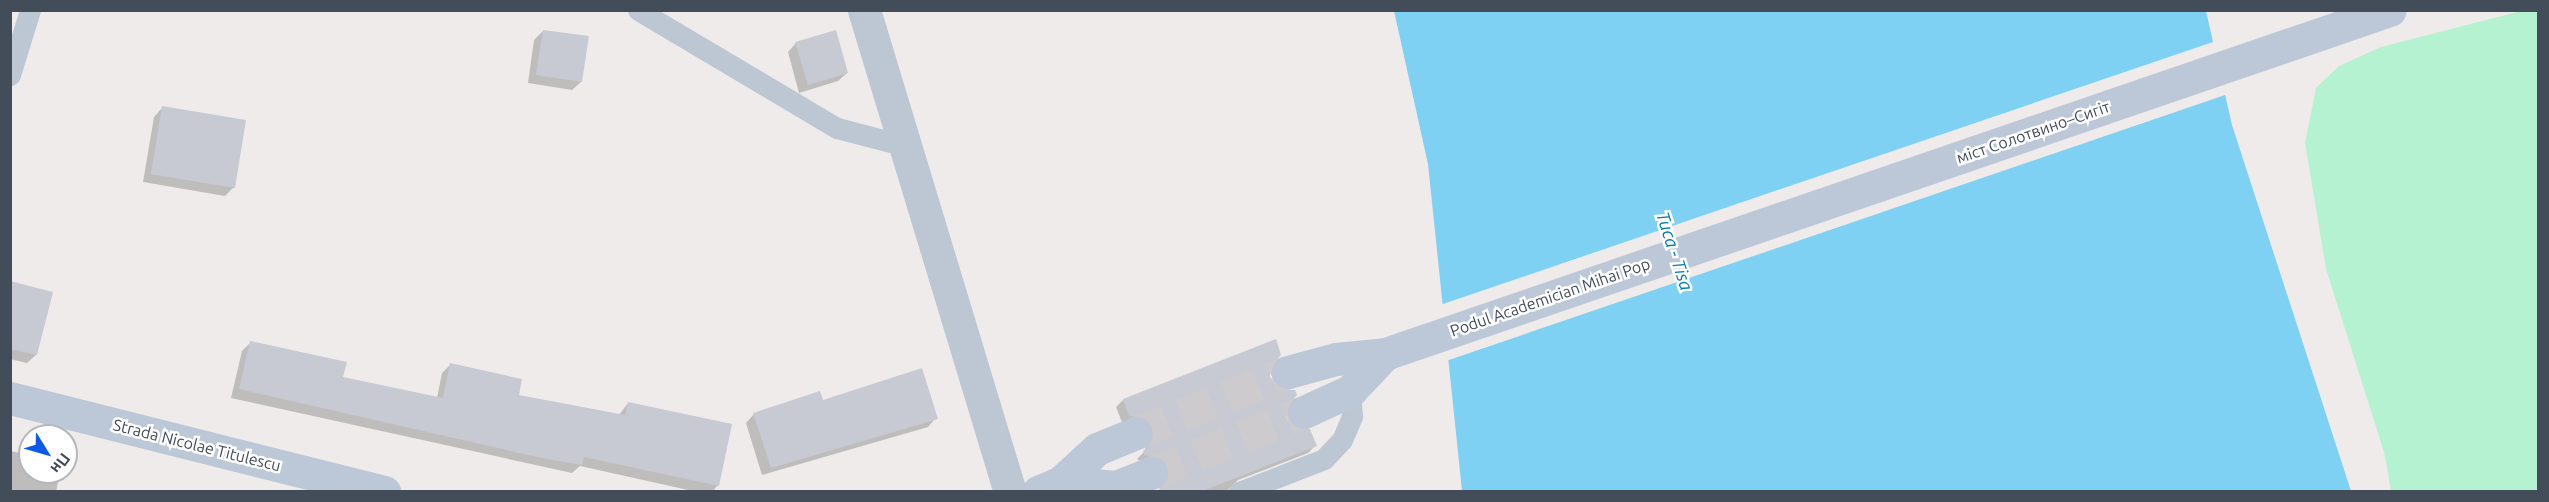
<!DOCTYPE html>
<html>
<head>
<meta charset="utf-8">
<style>
	body { margin:0 }
	#map { position:relative; width:2549px; height:502px; overflow:hidden; background:#efebeb; font-family:Ubuntu,sans-serif }
	div>[style] { position:absolute }
	.green>* { inset:0; background:#b4f2d1 }
	.water>* { inset:0; background:#7ed1f2 }
	.pier>* { inset:0; background:#efebeb }
	.shadow>* { inset:0; background:#0003 }
	.building>* { inset:0; background:#c7cad2 }
	.secondary-tunnel>* { height:33px; margin-top:-16.5px; transform-origin:0; background:repeating-linear-gradient(90deg,#cdcbce 0 33px,transparent 0 49px) }
	.lane>* { height:21px; margin:-10.5px; padding:0 10.5px; transform-origin:10.5px; border-radius:10.5px; background:#bdc7d3 }
	.street>* { height:33px; margin:-16.5px; padding:0 16.5px; transform-origin:16.5px; border-radius:16.5px; background:#bdc7d3 }
	.secondary>* { height:33px; margin:-16.5px; padding:0 16.5px; transform-origin:16.5px; border-radius:16.5px; background:#bcc7d7 }
	span { translate:-50% -50%; white-space:nowrap; text-align:center; line-height:1.15; -webkit-text-stroke:5px #fff; paint-order:stroke }
	.street-label { font-size:16px; color:#434d5a }
	.water-label { font-size:18px; color:#017daf; font-style:italic }
	.frame { position:absolute; inset:0; border:12px solid #434d5a; pointer-events:none }
	.north { position:absolute; left:18px; top:424px; width:60px; height:60px; box-sizing:border-box; background:#fff; border:2px solid #b4b8bd; border-radius:50%; rotate:127deg; font-size:16px; font-weight:700; line-height:24px; text-align:center; color:#434d5a }
	.north::after { content:''; display:block; margin:auto; width:21px; height:27px; background:#0b5ae9; clip-path:polygon(50% 0,100% 100%,50% 72%,0 100%) }
</style>
</head>
<body>
<div id="map">
	<div class="green">
		<div style="clip-path:polygon(2521px 11px,2538px 11px,2538px 491px,2391px 491px,2384px 452px,2326px 269px,2305px 143px,2316px 88px,2339px 66px,2381px 47px)"></div>
	</div>
	<div class="water">
		<div style="clip-path:polygon(1394px 11px,2206px 11px,2232px 125px,2351px 491px,1462px 491px,1428px 164px)"></div>
	</div>
	<div class="pier">
		<div style="clip-path:polygon(2216px 41px,2228px 94px,1446px 361px,1440px 305px)"></div>
	</div>
	<div class="shadow">
		<div style="clip-path:polygon(543px 31px,581px 82px,572px 90px,528px 83px,534px 40px)"></div>
		<div style="clip-path:polygon(796px 43px,847px 73px,838px 81px,799px 93px,788px 52px)"></div>
		<div style="clip-path:polygon(162px 108px,234px 187px,225px 196px,143px 182px,154px 117px)"></div>
		<div style="clip-path:polygon(10px 283px,36px 355px,27px 363px,10px 359px)"></div>
		<div style="clip-path:polygon(251px 342px,341px 378px,437px 398px,442px 373px,451px 364px,517px 396px,619px 415px,628px 403px,718px 485px,712px 492px,697px 492px,580px 466px,572px 473px,231px 398px,242px 351px)"></div>
		<div style="clip-path:polygon(1269px 366px,1269px 378px,1285px 420px,1315px 446px,1308px 453px,1238px 480px,1226px 492px,1159px 492px,1162px 474px,1137px 459px,1145px 451px,1147px 434px,1122px 422px,1116px 407px,1123px 400px)"></div>
		<div style="clip-path:polygon(822px 402px,936px 418px,928px 427px,762px 475px,746px 423px,754px 414px)"></div>
		<div style="clip-path:polygon(10px 451px,30px 455px,30px 472px,60px 472px,56px 492px,10px 492px)"></div>
	</div>
	<div class="building">
		<div style="clip-path:polygon(543px 30px,589px 36px,582px 82px,536px 75px)"></div>
		<div style="clip-path:polygon(836px 30px,848px 73px,808px 85px,795px 42px)"></div>
		<div style="clip-path:polygon(162px 106px,246px 120px,235px 188px,151px 174px)"></div>
		<div style="clip-path:polygon(10px 281px,53px 292px,37px 355px,10px 349px)"></div>
		<div style="clip-path:polygon(1276px 339px,1281px 355px,1270px 367px,1270px 377px,1283px 390px,1295px 390px,1297px 395px,1285px 410px,1287px 419px,1294px 428px,1310px 429px,1317px 446px,1200px 492px,1158px 492px,1169px 476px,1169px 467px,1162px 458px,1145px 455px,1143px 451px,1151px 444px,1154px 426px,1147px 418px,1129px 416px,1123px 399px)"></div>
		<div style="clip-path:polygon(250px 341px,347px 362px,343px 377px,443px 398px,450px 363px,522px 379px,519px 395px,625px 415px,628px 402px,732px 424px,719px 486px,584px 457px,582px 465px,537px 457px,239px 389px)"></div>
		<div style="clip-path:polygon(922px 368px,938px 419px,771px 468px,753px 413px,820px 391px,823px 400px)"></div>
	</div>
	<div class="secondary-tunnel">
		<div style="left:1136px;top:433px;width:164px;rotate:-21.9deg"></div>
		<div style="left:1151px;top:473px;width:165px;rotate:-21.7deg"></div>
	</div>
	<div class="lane">
		<div style="left:638px;top:10px;width:231px;rotate:30.7deg"></div>
		<div style="left:837px;top:128px;width:71px;rotate:14.6deg"></div>
		<div style="left:10px;top:75px;width:68px;rotate:-72.9deg"></div>
		<div style="left:1239px;top:492px;width:91px;rotate:-21.2deg"></div>
		<div style="left:1324px;top:459px;width:26px;rotate:-47deg"></div>
		<div style="left:1342px;top:440px;width:26px;rotate:-67deg"></div>
		<div style="left:1352px;top:416px;width:25px;rotate:-95deg"></div>
	</div>
	<div class="street">
		<div style="left:864px;top:10px;width:504px;rotate:73.15deg"></div>
	</div>
	<div class="secondary">
		<div style="left:1288px;top:372px;width:50px;rotate:-15.2deg"></div>
		<div style="left:1336px;top:359px;width:49px;rotate:-5.8deg"></div>
		<div style="left:1385px;top:354px;width:1062px;rotate:-18.9deg"></div>
		<div style="left:10px;top:398px;width:386px;rotate:14.1deg"></div>
		<div style="left:1304px;top:412px;width:51px;rotate:-24.5deg"></div>
		<div style="left:1350px;top:391px;width:51px;rotate:-46.6deg"></div>
		<div style="left:1061px;top:482px;width:55px;rotate:5.2deg"></div>
		<div style="left:1116px;top:487px;width:38px;rotate:-22deg"></div>
		<div style="left:1038px;top:492px;width:25px;rotate:-23deg"></div>
		<div style="left:1061px;top:482px;width:49px;rotate:-42.5deg"></div>
		<div style="left:1097px;top:449px;width:42px;rotate:-22.3deg"></div>
	</div>
	<div class="street-label">
		<span style="left:2033px;top:132px;rotate:-19deg">міст Солотвино–Сигіт</span>
		<span style="left:1550px;top:297px;rotate:-19deg">Podul Academician Mihai Pop</span>
		<span style="left:197px;top:445px;rotate:14deg">Strada Nicolae Titulescu</span>
	</div>
	<div class="water-label">
		<span style="left:1675px;top:251px;rotate:72deg">Тиса - Tisa</span>
	</div>
	<div class="frame"></div>
	<div class="north">Пн</div>
</div>
</body>
</html>
